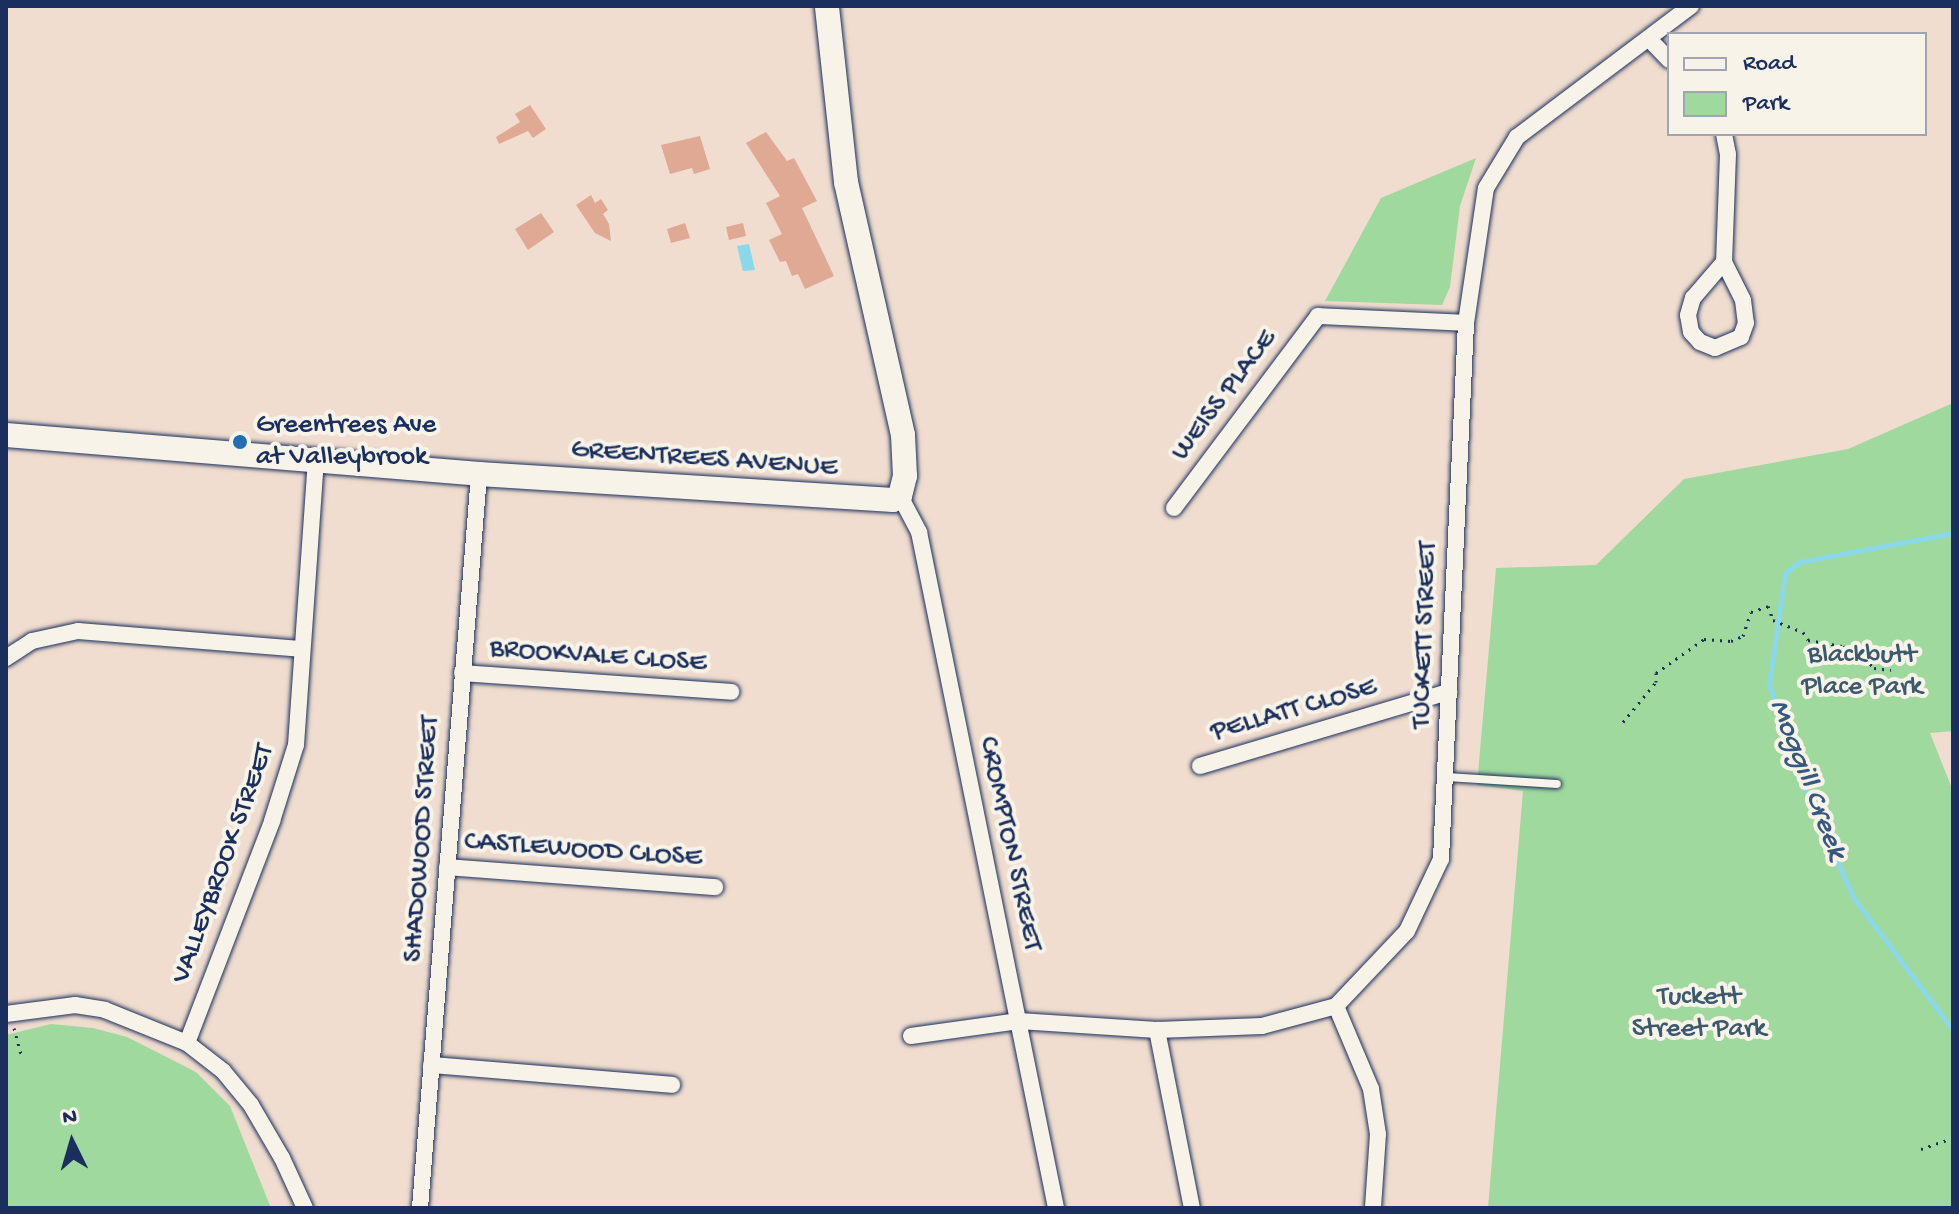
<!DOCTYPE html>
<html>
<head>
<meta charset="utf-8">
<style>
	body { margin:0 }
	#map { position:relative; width:1959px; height:1214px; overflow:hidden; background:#f0ddcf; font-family:"Gochi Hand",sans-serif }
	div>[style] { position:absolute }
	.green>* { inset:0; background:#a0d99e }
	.water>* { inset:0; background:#8bd8ea }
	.stream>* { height:5px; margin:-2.5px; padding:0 2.5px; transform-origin:2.5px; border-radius:2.5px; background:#8bd8ea }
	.building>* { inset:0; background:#dfa994 }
	.path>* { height:3px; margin-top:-1.5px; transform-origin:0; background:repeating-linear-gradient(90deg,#1b2f5e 0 2px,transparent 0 8px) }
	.roads { filter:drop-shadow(0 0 2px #1b2f5e) drop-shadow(0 0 2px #1b2f5e) }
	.lane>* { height:8px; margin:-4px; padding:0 4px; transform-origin:4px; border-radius:4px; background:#f7f3e8 }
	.street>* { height:16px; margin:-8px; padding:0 8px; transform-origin:8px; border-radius:8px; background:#f7f3e8 }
	.secondary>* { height:24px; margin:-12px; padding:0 12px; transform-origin:12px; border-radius:12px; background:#f7f3e8 }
	.dots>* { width:22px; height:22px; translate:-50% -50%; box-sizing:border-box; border:4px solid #f7f3e8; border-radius:50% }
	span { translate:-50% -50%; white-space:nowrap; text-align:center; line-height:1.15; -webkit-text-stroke:8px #f7f3e8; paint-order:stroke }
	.street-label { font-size:28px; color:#1b2f5e }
	.poi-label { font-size:28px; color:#1b2f5e }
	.left { translate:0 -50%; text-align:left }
	.park-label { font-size:28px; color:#3c5a6e }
	.water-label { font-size:30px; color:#375981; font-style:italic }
	.frame { position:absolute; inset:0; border:8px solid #1b2f5e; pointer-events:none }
	.legend { position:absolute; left:1667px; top:32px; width:260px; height:104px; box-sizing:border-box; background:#f7f3e8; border:2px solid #9fa5b1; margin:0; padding:10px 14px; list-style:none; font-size:24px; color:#1b2f5e }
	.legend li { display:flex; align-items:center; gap:16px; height:40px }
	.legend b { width:40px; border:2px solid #9fa5b1 }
	.north { position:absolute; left:32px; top:1102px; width:80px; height:80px; -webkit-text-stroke:6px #f7f3e8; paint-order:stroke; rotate:355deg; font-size:22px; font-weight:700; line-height:32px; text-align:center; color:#1b2f5e }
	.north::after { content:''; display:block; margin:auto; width:28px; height:36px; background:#1b2f5e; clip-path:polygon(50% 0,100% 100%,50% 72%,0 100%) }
</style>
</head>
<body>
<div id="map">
	<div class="green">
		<div style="clip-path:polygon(1476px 158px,1460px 206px,1450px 287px,1442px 305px,1325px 301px,1381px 198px)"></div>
		<div style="clip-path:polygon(1953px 403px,1953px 731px,1930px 733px,1953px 791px,1953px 1208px,1488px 1208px,1523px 791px,1477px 785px,1496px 568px,1596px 565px,1684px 479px,1848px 449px)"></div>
		<div style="clip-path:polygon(51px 1024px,93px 1028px,127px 1037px,196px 1072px,230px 1106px,271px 1208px,6px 1208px,6px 1035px)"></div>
	</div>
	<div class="water">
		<div style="clip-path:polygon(749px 244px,755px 270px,743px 271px,737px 246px)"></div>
	</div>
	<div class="stream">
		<div style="left:1953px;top:533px;width:157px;rotate:169.3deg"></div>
		<div style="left:1799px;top:562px;width:18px;rotate:142deg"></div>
		<div style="left:1785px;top:573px;width:112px;rotate:98.2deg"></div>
		<div style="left:1769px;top:684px;width:89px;rotate:72.4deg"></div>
		<div style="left:1796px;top:769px;width:140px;rotate:66deg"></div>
		<div style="left:1853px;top:897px;width:166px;rotate:53.1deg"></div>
	</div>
	<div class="building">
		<div style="clip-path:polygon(530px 105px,546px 129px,533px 138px,528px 131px,499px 144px,496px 137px,520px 122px,515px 114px)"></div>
		<div style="clip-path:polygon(766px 132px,787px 161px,794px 158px,817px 201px,802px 208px,834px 276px,805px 289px,798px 274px,792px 276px,786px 261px,780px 262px,769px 240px,782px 234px,766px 203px,780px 196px,746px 143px)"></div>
		<div style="clip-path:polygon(700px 136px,710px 169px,694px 174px,692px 168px,670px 174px,661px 145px)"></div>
		<div style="clip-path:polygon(591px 195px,595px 203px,601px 199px,608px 210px,603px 214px,609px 224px,611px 241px,595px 233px,576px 205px)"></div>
		<div style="clip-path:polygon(541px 213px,554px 232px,528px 250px,515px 229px)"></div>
		<div style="clip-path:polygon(685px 223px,690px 238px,671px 243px,667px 229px)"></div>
		<div style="clip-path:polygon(743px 223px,746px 236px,729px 240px,726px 227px)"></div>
	</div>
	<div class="path">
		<div style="left:1623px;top:722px;width:52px;rotate:-50.5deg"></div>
		<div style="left:1656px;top:682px;width:9px;rotate:-90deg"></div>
		<div style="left:1656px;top:673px;width:59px;rotate:-35.3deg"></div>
		<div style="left:1704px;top:639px;width:27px;rotate:4deg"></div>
		<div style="left:1731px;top:641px;width:13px;rotate:-23deg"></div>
		<div style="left:1743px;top:636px;width:25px;rotate:-72deg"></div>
		<div style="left:1751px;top:612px;width:18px;rotate:-19deg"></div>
		<div style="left:1768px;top:606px;width:15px;rotate:70deg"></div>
		<div style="left:1773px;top:620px;width:32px;rotate:22deg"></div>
		<div style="left:1803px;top:632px;width:9px;rotate:58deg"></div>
		<div style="left:1808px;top:640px;width:36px;rotate:10deg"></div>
		<div style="left:1843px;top:646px;width:25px;rotate:29deg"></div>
		<div style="left:1865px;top:658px;width:13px;rotate:48deg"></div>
		<div style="left:1874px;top:668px;width:17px;rotate:7deg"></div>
		<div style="left:14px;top:1028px;width:27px;rotate:75deg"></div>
		<div style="left:1921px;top:1149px;width:34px;rotate:-19deg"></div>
	</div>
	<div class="roads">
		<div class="lane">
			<div style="left:1447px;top:777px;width:110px;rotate:3.6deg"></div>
		</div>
		<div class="street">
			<div style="left:1649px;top:39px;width:29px;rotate:46deg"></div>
			<div style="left:1724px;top:134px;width:20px;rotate:79deg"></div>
			<div style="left:1728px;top:154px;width:108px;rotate:92.1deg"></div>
			<div style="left:1724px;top:262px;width:42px;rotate:63.4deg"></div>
			<div style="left:1743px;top:300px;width:23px;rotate:83deg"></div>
			<div style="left:1746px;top:323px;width:15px;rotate:110deg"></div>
			<div style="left:1741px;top:337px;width:28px;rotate:157deg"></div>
			<div style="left:1715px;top:348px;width:16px;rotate:-158deg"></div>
			<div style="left:1700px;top:342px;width:13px;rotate:-132deg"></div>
			<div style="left:1691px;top:332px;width:17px;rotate:-100deg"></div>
			<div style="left:1688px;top:315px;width:18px;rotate:-74deg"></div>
			<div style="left:1693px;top:298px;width:48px;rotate:-49.3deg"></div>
			<div style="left:900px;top:496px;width:41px;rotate:62.2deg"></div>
			<div style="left:919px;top:532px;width:690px;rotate:78.54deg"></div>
			<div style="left:1174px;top:508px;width:240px;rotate:-53.1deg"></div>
			<div style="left:1318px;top:316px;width:148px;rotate:2.7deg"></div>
			<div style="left:6px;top:658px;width:31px;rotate:-33deg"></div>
			<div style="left:32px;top:641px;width:47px;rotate:-12.3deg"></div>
			<div style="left:78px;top:631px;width:223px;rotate:4.6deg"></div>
			<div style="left:462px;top:673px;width:270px;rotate:4deg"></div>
			<div style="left:1200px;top:766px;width:260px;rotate:-16.6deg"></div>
			<div style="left:447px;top:867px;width:269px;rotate:4.3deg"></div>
			<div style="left:1336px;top:1006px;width:90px;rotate:67.1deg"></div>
			<div style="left:1371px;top:1089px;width:46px;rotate:81.2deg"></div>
			<div style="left:1378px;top:1134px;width:74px;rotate:93.9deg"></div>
			<div style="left:6px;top:1014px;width:70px;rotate:-7.4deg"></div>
			<div style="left:75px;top:1005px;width:30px;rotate:9deg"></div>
			<div style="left:105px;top:1010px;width:88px;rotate:21.9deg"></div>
			<div style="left:187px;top:1043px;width:46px;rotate:37.9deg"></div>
			<div style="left:223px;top:1071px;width:44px;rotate:50.5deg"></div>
			<div style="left:251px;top:1105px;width:61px;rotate:59.7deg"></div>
			<div style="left:282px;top:1158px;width:55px;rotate:65.3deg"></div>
			<div style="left:1157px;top:1030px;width:181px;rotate:78.9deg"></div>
			<div style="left:911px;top:1036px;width:109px;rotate:-7.9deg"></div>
			<div style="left:1019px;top:1021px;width:138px;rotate:3.7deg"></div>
			<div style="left:1157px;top:1030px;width:105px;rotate:-2.2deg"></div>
			<div style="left:1262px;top:1026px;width:77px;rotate:-15.1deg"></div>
			<div style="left:1336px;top:1006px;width:103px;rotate:-46.6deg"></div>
			<div style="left:1407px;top:931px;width:80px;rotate:-64.7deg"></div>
			<div style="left:1441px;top:859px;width:537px;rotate:-87.33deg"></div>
			<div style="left:1466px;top:323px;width:136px;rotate:-81.6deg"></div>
			<div style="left:1486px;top:188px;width:60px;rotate:-58.7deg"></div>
			<div style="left:1517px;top:137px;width:218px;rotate:-37deg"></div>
			<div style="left:187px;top:1043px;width:238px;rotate:-69deg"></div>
			<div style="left:272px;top:821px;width:80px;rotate:-72.5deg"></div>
			<div style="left:296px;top:745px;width:285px;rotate:-86deg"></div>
			<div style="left:431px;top:1065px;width:242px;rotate:4.7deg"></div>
			<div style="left:420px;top:1208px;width:736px;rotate:-85.4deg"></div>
		</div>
		<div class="secondary">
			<div style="left:6px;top:435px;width:475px;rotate:4.7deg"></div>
			<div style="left:479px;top:474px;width:415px;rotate:3.6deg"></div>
			<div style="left:893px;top:500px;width:8px;rotate:-30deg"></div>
			<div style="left:900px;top:496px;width:21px;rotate:-76deg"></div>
			<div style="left:905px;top:476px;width:41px;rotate:-92.8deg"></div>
			<div style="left:903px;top:435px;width:259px;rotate:-102.7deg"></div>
			<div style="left:846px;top:182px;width:177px;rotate:-96.2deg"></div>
		</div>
	</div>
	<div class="dots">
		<div style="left:240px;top:442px;background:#1f6fb2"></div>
	</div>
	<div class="street-label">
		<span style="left:1225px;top:396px;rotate:-53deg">WEISS PLACE</span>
		<span style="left:704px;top:460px;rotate:4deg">GREENTREES AVENUE</span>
		<span style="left:1426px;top:635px;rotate:-88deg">TUCKETT STREET</span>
		<span style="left:598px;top:657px;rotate:4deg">BROOKVALE CLOSE</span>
		<span style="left:1294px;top:711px;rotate:-16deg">PELLATT CLOSE</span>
		<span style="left:423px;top:839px;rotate:-86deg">SHADOWOOD STREET</span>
		<span style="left:1009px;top:844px;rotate:78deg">CROMPTON STREET</span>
		<span style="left:583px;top:851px;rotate:4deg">CASTLEWOOD CLOSE</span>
		<span style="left:224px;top:864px;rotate:-70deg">VALLEYBROOK STREET</span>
	</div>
	<div class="poi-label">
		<span class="left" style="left:256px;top:442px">Greentrees Ave<br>at Valleybrook</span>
	</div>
	<div class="park-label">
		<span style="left:1862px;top:672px">Blackbutt<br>Place Park</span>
		<span style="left:1699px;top:1014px">Tuckett<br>Street Park</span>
	</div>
	<div class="water-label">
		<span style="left:1806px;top:780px;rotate:69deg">Moggill Creek</span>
	</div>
	<div class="frame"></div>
	<ul class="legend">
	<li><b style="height:10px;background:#f7f3e8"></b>Road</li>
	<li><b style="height:22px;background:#a0d99e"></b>Park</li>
	</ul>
	<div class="north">N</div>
</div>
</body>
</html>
